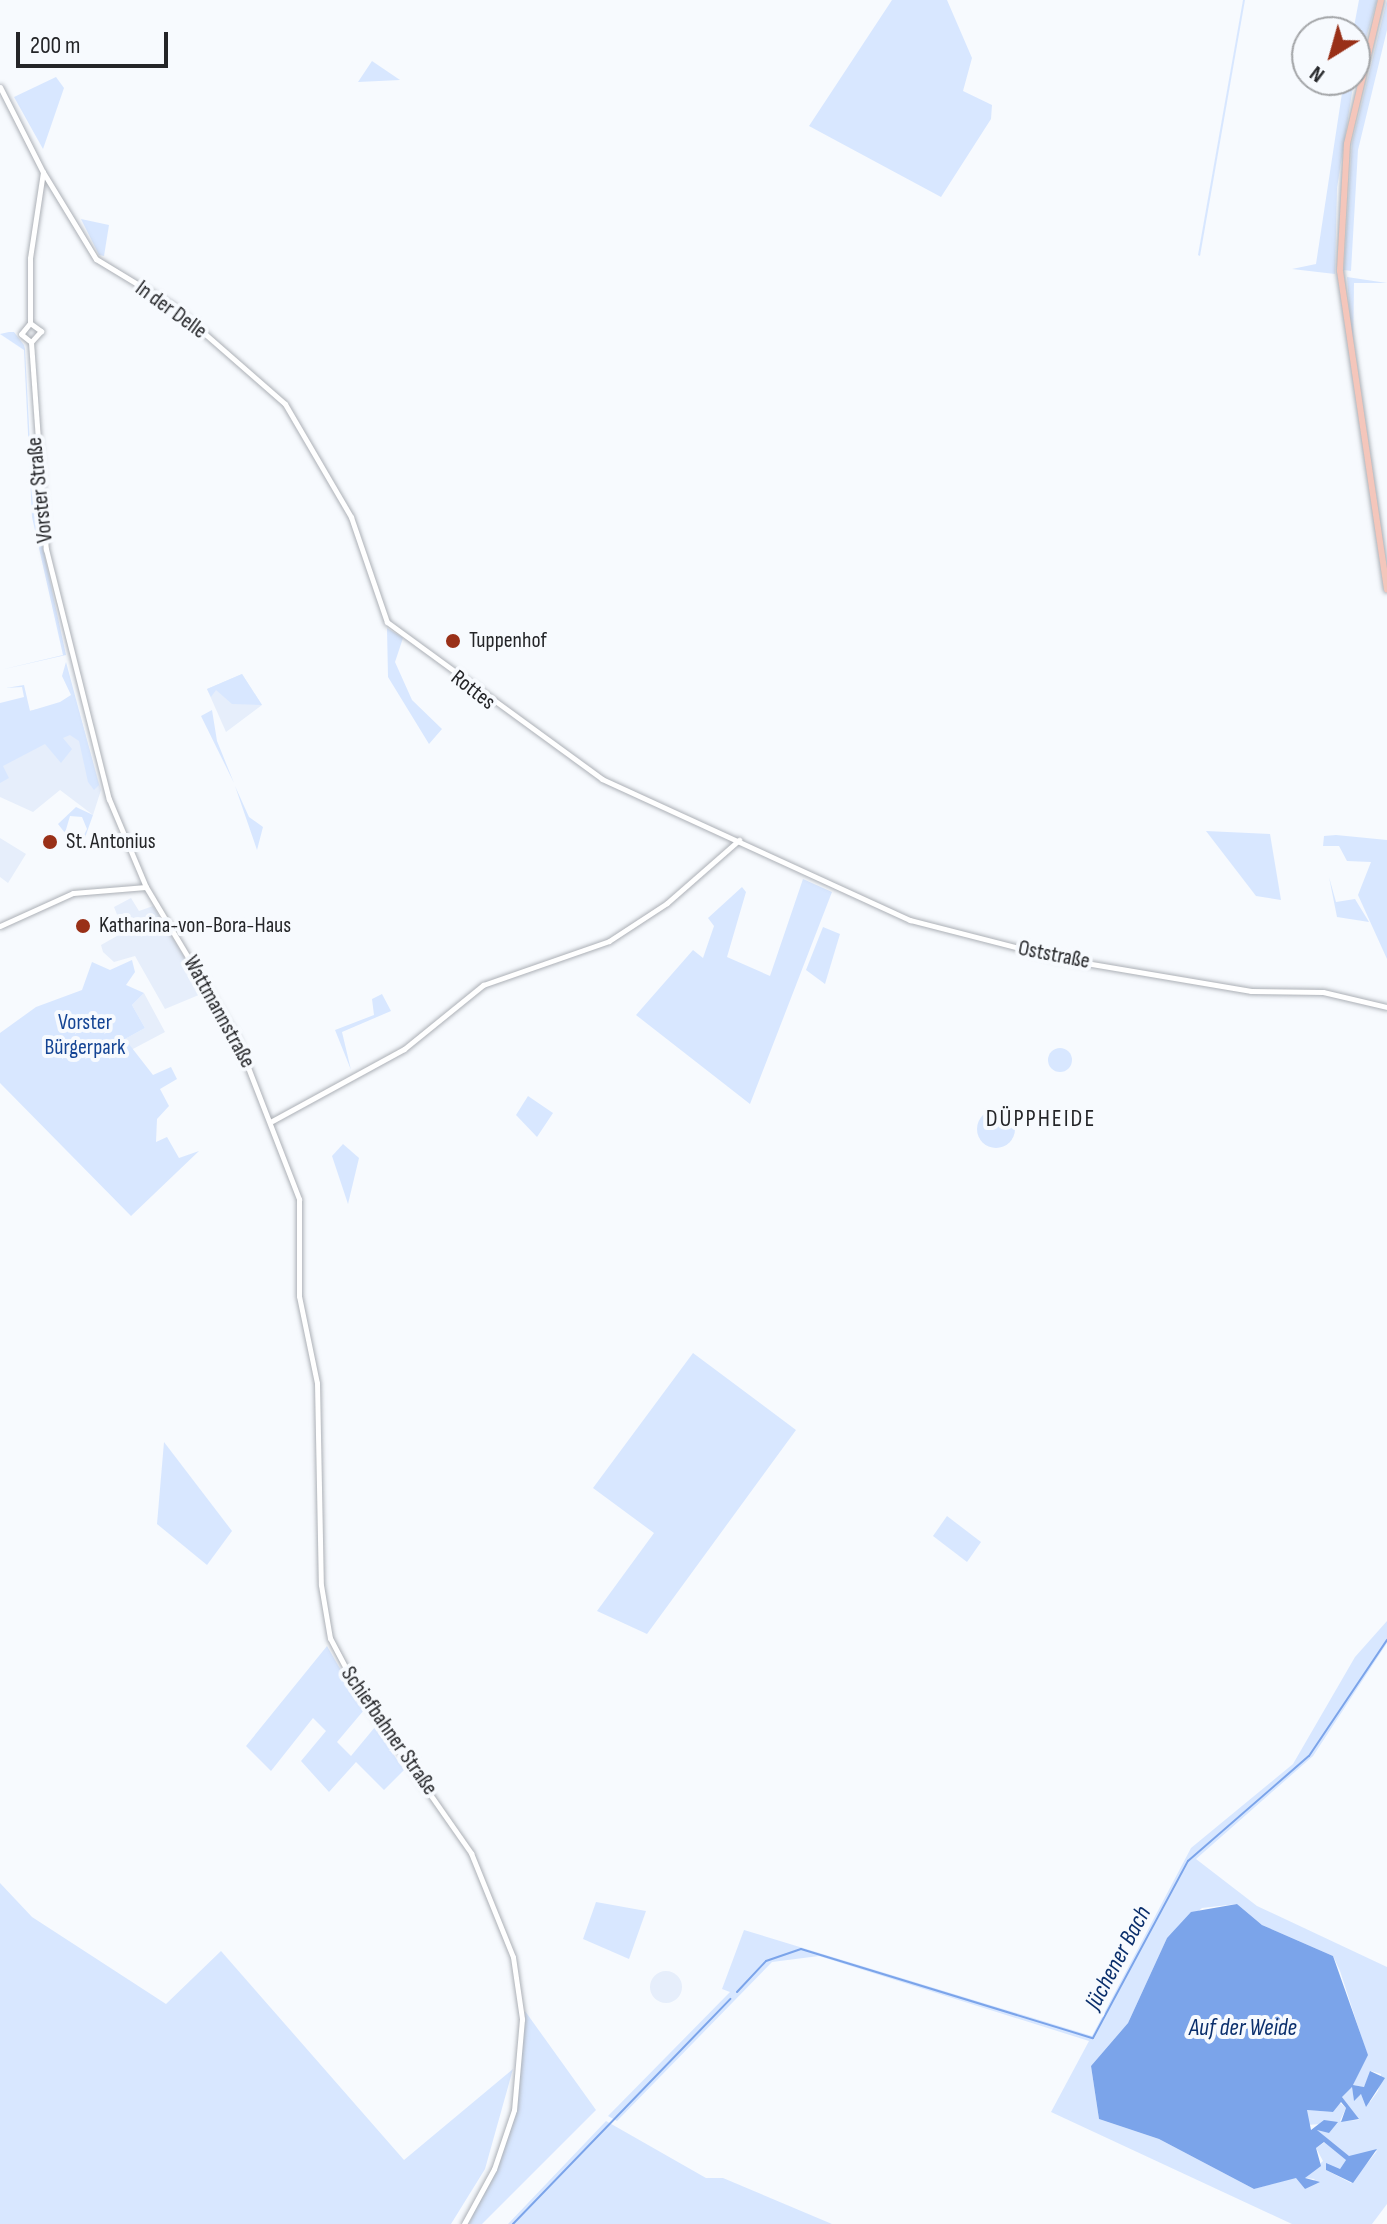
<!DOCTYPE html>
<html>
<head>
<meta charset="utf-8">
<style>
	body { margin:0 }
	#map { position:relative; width:1387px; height:2224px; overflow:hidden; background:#f7fafe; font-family:"Sofia Sans Condensed",sans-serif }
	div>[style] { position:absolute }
	.built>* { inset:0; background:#e6eefb }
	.round { border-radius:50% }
	.green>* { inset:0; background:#d8e7ff }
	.water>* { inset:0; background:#7ba4ea }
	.stream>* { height:2px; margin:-1px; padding:0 1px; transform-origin:1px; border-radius:1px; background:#7ba4ea }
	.roads { filter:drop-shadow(0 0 2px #acb0b6) drop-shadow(0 0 2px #acb0b6) }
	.minor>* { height:5px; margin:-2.5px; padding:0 2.5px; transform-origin:2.5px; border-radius:2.5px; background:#fff }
	.major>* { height:6px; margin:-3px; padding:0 3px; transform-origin:3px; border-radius:3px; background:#f4c6bb }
	.dots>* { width:22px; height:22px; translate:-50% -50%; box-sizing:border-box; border:4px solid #f7fafe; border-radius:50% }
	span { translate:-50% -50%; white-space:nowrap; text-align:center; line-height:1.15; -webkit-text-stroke:8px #f7fafe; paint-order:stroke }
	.street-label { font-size:22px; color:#242528 }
	.poi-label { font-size:22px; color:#242528 }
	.left { translate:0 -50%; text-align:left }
	.park-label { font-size:22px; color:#144494 }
	.neighbourhood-label { font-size:24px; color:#242528; letter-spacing:2px }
	.water-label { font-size:24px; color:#0b2f6c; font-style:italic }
	.north { position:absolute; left:1291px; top:16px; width:80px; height:80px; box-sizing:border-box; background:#f7fafe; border:2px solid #a3a5a8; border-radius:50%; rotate:217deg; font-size:22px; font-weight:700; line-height:32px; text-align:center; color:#242528 }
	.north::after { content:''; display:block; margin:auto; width:28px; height:36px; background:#993018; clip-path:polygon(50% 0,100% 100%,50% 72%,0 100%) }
	.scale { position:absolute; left:16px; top:32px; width:152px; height:36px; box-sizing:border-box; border:4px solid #242528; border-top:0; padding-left:10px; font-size:24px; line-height:28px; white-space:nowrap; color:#242528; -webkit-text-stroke:6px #f7fafe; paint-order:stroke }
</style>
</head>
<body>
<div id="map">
	<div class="built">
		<div style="clip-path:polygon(242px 674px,262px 705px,226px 732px,207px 689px)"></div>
		<div style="clip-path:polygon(76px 701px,101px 790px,93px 815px,60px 790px,33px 812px,0 797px,0 717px)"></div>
		<div style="clip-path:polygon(0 838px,26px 854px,8px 883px,0 877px)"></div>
		<div style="clip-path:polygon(131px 898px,139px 911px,153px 906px,206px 992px,165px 1009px,135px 956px,114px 962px,103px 952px,101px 945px,124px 932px,114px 907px)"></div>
		<div style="clip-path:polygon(144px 993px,165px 1032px,131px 1050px,125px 1039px,145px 1028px,132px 1005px)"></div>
		<div class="round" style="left:650px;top:1971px;width:32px;height:32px"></div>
	</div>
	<div class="green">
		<div style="clip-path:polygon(892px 0,947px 0,972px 58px,963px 91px,992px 105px,991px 119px,941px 197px,809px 126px)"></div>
		<div style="clip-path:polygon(1243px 0,1245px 0,1200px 256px,1198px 255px)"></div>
		<div style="clip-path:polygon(1359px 0,1377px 0,1355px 76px,1353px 32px)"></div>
		<div style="clip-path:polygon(1387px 0,1387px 30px,1358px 150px,1351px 271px,1344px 270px,1352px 143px)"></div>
		<div style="clip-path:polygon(372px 61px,400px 80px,358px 82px)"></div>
		<div style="clip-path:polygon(56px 77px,64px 88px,43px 149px,14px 97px)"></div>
		<div style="clip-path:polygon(1344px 80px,1354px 80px,1337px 188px,1335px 274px,1292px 269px,1316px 264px)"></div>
		<div style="clip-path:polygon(81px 219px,109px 225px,104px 256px,99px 255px)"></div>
		<div style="clip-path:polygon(1347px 277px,1387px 283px,1354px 283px,1353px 357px)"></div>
		<div style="clip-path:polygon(9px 332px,14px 332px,24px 345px,25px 349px,33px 502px,66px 655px,0 670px,63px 655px,32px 517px,24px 350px,0 334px)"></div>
		<div style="clip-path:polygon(387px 628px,403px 638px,395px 662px,412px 700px,442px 729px,429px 744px,388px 677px)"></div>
		<div style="clip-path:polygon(66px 662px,99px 785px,94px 790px,88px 782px,79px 741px,70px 735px,63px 738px,72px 749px,61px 763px,45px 744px,3px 766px,9px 778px,0 783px,0 703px,24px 697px,22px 687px,6px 688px,24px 685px,30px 711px,60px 702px,71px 695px,62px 676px)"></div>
		<div style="clip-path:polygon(242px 674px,262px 705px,232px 704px,216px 690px,211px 697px,207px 689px)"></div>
		<div style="clip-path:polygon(212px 710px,217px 741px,234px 783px,201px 716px)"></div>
		<div style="clip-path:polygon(235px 786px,249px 817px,263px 827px,257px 850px)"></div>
		<div style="clip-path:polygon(76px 807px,93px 815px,82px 846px,65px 835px,81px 841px,87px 829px,82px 817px,70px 816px,65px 833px,58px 824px)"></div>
		<div style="clip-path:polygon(1206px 831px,1270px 834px,1281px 900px,1256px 896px)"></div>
		<div style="clip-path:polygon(1336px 835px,1387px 840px,1387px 959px,1358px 895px,1371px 862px,1347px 861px,1339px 846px,1323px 846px,1324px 836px)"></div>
		<div style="clip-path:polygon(1329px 877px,1336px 902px,1355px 899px,1369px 922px,1337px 917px)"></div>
		<div style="clip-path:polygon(803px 879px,832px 892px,750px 1104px,636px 1015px,693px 950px,703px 958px,714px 926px,708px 918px,742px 887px,746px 892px,727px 957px,770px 976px)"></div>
		<div style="clip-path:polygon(823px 927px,840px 934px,825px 984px,806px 970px)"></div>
		<div style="clip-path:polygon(132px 960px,135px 972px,126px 985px,144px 993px,132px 1005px,145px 1028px,125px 1039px,153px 1075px,171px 1067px,177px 1079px,160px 1089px,169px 1106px,157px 1119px,156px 1142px,167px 1137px,179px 1158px,199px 1151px,131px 1216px,0 1083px,0 1033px,36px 1007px,82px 990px,92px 962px,110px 970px)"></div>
		<div style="clip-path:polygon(382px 994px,391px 1011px,342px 1032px,351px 1070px,335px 1030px,374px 1015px,372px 999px)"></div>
		<div class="round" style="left:1048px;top:1048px;width:24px;height:24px"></div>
		<div style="clip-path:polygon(528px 1096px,553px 1113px,537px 1137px,516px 1115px)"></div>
		<div class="round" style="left:977px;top:1110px;width:38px;height:38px"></div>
		<div style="clip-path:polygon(343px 1144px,359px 1158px,348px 1204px,332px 1156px)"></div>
		<div style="clip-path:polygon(693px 1353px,796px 1430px,647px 1634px,597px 1611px,654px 1533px,593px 1488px)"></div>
		<div style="clip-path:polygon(164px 1442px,232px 1531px,207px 1565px,157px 1524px)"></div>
		<div style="clip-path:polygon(947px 1516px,981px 1542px,967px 1562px,933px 1536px)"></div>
		<div style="clip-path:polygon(evenodd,1387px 1621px,1387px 1643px,1313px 1756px,1196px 1859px,1257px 1906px,1387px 1967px,1387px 2204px,1372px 2224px,1292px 2224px,1051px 2112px,1089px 2041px,819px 1956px,772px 1962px,617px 2121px,608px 2116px,730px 1992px,722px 1989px,744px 1930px,1092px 2036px,1191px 1848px,1293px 1764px,1355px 1657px,1387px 1621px,1237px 1904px,1262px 1925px,1333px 1956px,1340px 1971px,1367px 2054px,1353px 2085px,1364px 2087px,1371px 2071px,1381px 2074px,1378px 2091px,1370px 2102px,1361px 2094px,1354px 2100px,1352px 2087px,1342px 2097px,1359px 2120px,1340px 2121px,1346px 2108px,1339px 2102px,1333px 2112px,1307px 2110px,1306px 2125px,1338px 2123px,1317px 2130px,1349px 2157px,1377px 2151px,1351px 2183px,1326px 2170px,1340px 2169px,1346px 2160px,1325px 2142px,1316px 2148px,1323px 2161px,1305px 2178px,1315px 2179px,1305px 2189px,1296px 2177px,1254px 2189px,1159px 2139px,1099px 2119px,1091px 2066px,1128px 2023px,1167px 1938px,1202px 1908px,1237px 1904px)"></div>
		<div style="clip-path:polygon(327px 1646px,364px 1710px,337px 1742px,351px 1756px,375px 1727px,404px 1770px,384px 1790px,356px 1762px,329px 1792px,301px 1761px,326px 1731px,313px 1718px,271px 1771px,246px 1746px)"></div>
		<div style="clip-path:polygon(0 1883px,32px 1917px,166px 2004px,221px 1951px,404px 2160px,513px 2069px,485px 2169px,451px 2224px,0 2224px)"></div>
		<div style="clip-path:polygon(596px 1902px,646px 1911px,629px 1959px,583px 1939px)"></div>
		<div style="clip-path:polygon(525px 2011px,596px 2110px,482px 2224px,469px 2224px,515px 2117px)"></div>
		<div style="clip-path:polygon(606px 2121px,706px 2178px,723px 2178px,832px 2224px,508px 2224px)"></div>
	</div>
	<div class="water">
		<div style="clip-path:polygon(1237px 1904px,1262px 1925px,1333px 1956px,1368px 2055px,1353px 2085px,1364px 2087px,1370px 2071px,1385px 2078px,1366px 2107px,1361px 2094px,1354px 2101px,1352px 2087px,1342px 2097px,1359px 2119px,1341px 2122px,1346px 2108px,1341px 2102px,1333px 2112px,1307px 2110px,1311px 2130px,1324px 2120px,1338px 2122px,1329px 2133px,1317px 2130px,1349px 2156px,1377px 2149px,1353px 2183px,1326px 2170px,1326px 2163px,1340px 2169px,1346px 2160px,1324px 2142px,1316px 2148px,1321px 2166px,1305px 2178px,1320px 2182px,1305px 2189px,1296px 2178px,1254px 2189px,1159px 2139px,1099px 2119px,1091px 2066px,1128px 2023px,1167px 1938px,1191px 1912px)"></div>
	</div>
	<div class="stream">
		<div style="left:737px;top:1992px;width:42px;rotate:-46.9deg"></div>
		<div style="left:766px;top:1961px;width:37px;rotate:-19deg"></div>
		<div style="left:801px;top:1949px;width:305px;rotate:17deg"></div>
		<div style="left:1093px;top:2038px;width:201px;rotate:-61.8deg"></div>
		<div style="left:1188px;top:1861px;width:160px;rotate:-41deg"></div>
		<div style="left:1309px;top:1756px;width:140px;rotate:-56.1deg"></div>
		<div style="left:513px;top:2224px;width:313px;rotate:-46deg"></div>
	</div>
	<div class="roads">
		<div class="minor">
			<div style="left:0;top:87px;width:95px;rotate:63.2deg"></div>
			<div style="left:43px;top:172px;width:87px;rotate:98.6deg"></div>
			<div style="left:30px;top:258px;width:65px;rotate:90deg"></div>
			<div style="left:43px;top:172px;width:102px;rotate:58.7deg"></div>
			<div style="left:96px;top:259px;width:89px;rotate:31.2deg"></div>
			<div style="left:172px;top:305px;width:150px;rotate:41.2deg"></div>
			<div style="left:285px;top:404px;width:131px;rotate:59.7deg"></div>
			<div style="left:351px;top:517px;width:111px;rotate:71.1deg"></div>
			<div style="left:387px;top:622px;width:266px;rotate:36.1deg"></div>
			<div style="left:602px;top:779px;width:339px;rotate:24.6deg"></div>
			<div style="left:910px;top:920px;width:157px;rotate:14.4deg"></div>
			<div style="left:1062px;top:959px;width:192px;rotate:9.6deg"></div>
			<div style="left:1251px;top:991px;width:72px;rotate:0.8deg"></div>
			<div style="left:1323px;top:992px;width:66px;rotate:13.2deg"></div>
			<div style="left:30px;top:323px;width:14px;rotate:36deg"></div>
			<div style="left:41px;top:331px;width:15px;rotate:132deg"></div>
			<div style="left:30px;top:323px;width:14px;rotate:129deg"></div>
			<div style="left:21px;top:334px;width:13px;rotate:39deg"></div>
			<div style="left:31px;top:342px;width:208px;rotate:85.9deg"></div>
			<div style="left:46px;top:549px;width:258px;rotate:75.9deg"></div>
			<div style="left:109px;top:799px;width:95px;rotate:67.2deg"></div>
			<div style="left:146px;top:887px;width:177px;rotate:59.1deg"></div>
			<div style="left:237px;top:1039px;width:172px;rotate:68.8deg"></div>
			<div style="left:299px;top:1199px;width:97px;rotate:90deg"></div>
			<div style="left:299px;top:1296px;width:89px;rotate:78.3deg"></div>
			<div style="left:317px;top:1383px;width:202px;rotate:88.9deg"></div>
			<div style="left:321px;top:1585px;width:54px;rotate:80.4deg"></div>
			<div style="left:330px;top:1638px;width:60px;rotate:62.2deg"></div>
			<div style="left:358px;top:1691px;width:198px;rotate:55.1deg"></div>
			<div style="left:471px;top:1853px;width:112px;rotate:68deg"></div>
			<div style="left:513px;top:1957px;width:63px;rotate:81.7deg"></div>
			<div style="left:522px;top:2019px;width:91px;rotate:95deg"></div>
			<div style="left:514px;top:2110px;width:62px;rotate:108.7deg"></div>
			<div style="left:494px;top:2169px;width:63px;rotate:118.6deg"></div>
			<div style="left:0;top:926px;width:80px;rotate:-24.3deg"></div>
			<div style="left:73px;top:893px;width:73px;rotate:-4.7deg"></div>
			<div style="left:272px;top:1121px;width:150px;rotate:-28.6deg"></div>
			<div style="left:404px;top:1049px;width:102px;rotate:-39deg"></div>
			<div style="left:483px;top:985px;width:133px;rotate:-19.2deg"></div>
			<div style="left:609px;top:941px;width:69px;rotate:-33.2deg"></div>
			<div style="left:667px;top:903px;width:96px;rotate:-41.2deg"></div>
		</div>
		<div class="major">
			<div style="left:1381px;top:0;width:148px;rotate:103.3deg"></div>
			<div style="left:1347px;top:144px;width:127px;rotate:93.2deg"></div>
			<div style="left:1340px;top:271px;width:322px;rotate:81.6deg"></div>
		</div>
	</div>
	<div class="dots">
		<div style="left:453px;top:641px;background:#993018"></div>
		<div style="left:50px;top:842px;background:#993018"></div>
		<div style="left:83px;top:926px;background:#993018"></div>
	</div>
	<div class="street-label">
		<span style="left:171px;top:310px;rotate:36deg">In der Delle</span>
		<span style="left:40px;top:490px;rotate:-96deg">Vorster Straße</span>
		<span style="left:473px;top:690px;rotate:38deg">Rottes</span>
		<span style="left:1054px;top:955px;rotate:11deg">Oststraße</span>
		<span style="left:219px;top:1012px;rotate:61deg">Wattmannstraße</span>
		<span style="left:389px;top:1731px;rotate:55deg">Schiefbahner Straße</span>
	</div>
	<div class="poi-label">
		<span class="left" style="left:469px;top:641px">Tuppenhof</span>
		<span class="left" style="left:66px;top:842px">St. Antonius</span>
		<span class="left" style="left:99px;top:926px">Katharina-von-Bora-Haus</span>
	</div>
	<div class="park-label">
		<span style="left:85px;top:1035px">Vorster<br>Bürgerpark</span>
	</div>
	<div class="neighbourhood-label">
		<span style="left:1041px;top:1119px">DÜPPHEIDE</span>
	</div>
	<div class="water-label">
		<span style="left:1118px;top:1958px;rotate:-62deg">Jüchener Bach</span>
		<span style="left:1243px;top:2028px">Auf der Weide</span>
	</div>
	<div class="north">N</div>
	<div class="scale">200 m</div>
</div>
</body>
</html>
